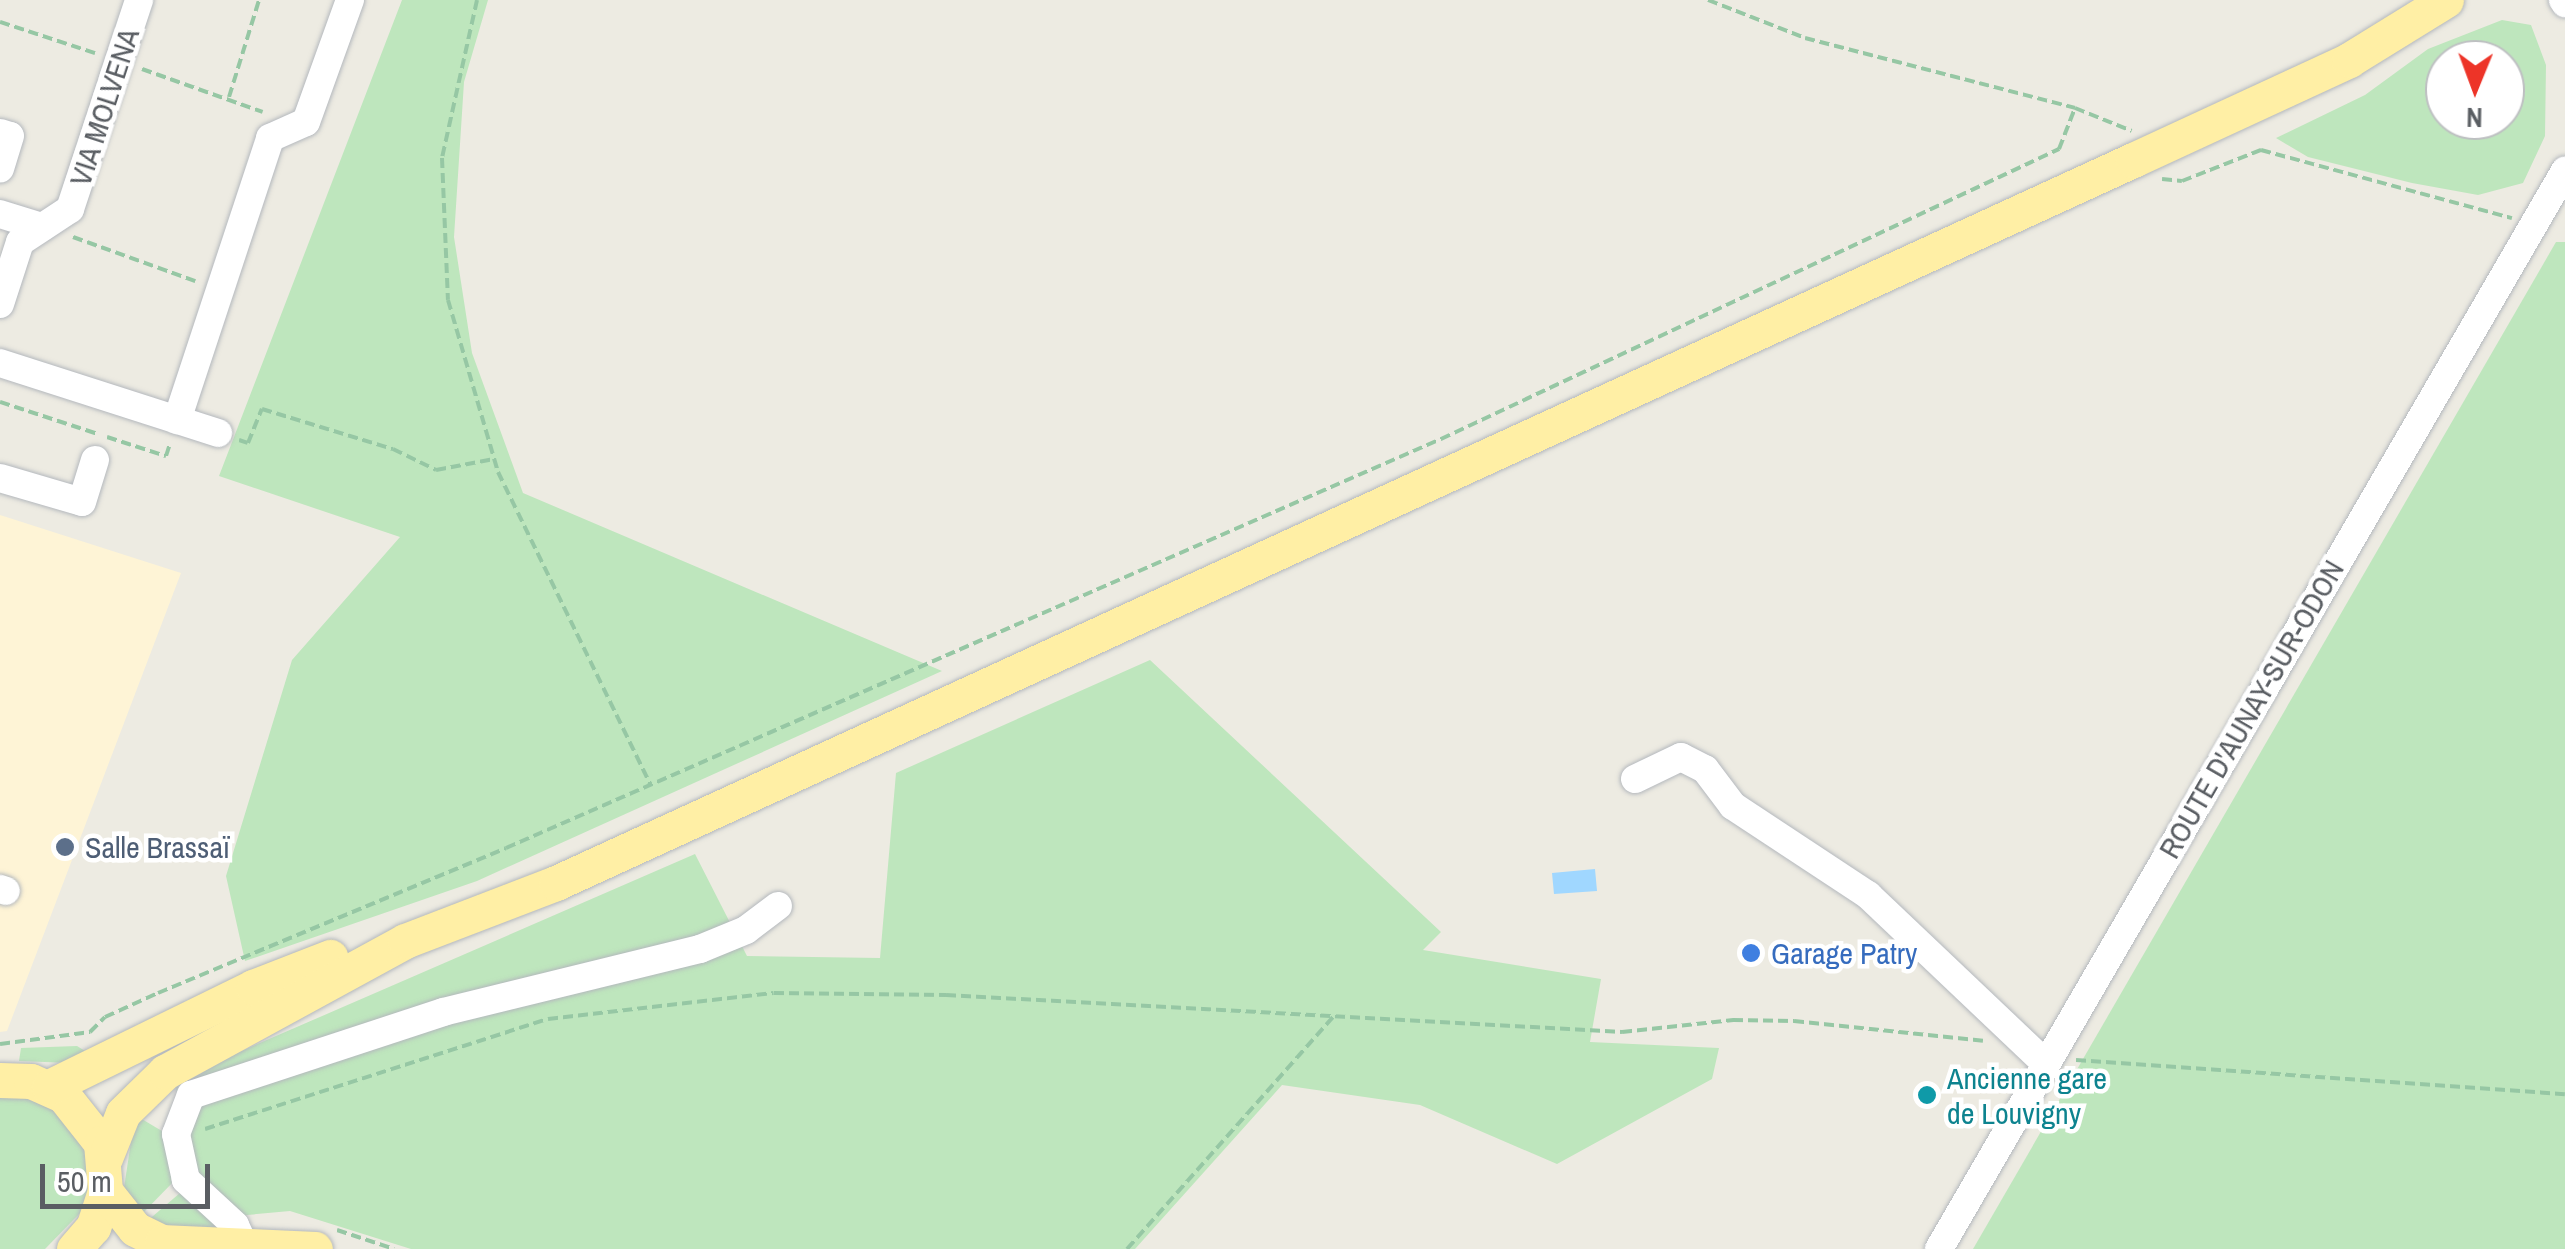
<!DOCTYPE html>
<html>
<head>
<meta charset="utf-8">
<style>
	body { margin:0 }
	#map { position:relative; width:2565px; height:1249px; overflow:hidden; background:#edebe2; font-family:"Archivo Narrow",sans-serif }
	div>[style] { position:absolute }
	.commercial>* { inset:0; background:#fef4d6 }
	.green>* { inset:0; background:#bee6bd }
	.water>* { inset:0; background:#a0d7ff }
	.path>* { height:4px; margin-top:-2px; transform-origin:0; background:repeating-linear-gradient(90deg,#96c7a4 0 10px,transparent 0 15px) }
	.roads { filter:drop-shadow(0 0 2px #b4b8bd) drop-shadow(0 0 2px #b4b8bd) }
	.minor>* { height:28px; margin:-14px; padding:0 14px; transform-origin:14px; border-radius:14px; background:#fff }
	.major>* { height:35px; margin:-17.5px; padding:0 17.5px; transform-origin:17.5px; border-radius:17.5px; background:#ffefa5 }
	.dots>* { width:28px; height:28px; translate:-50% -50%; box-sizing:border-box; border:5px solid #fff; border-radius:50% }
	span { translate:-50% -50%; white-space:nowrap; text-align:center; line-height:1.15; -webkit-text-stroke:9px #fff; paint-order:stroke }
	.street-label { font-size:30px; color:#5a5e63 }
	.service-label { font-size:30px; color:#4e5e75 }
	.left { translate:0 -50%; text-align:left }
	.shop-label { font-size:30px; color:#366cbe }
	.culture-label { font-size:30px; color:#0d838f }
	.north { position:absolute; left:2425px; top:40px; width:100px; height:100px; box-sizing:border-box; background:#fff; border:2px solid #bdbfc1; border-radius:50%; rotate:181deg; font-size:28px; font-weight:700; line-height:40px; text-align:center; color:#5a5e63 }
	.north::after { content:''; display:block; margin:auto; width:35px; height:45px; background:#ed3428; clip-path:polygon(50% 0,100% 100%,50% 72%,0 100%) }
	.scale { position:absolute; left:40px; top:1164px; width:170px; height:45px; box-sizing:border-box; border:5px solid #5a5e63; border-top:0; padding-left:12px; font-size:30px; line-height:35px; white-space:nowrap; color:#5a5e63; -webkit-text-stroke:8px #fff; paint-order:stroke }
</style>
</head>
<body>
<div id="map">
	<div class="commercial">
		<div style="clip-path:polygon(0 515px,181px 573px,7px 1031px,0 1032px)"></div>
	</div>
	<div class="green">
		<div style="clip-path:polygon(402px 0,488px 0,464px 82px,454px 237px,472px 353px,523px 493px,942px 671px,477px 881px,245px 961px,226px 876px,292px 660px,400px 537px,219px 476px)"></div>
		<div style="clip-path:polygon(evenodd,2502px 20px,2531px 25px,2546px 65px,2545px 136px,2523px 183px,2478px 195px,2412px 183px,2308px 157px,2276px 138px,2365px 95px,2428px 49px,2502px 20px,2445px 60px,2505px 60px,2505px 120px,2445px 120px,2445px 60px)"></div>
		<div style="clip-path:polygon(2556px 242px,2565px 242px,2565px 1249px,1973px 1249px)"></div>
		<div style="clip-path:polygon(1150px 660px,1441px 932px,1423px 950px,1601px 979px,1590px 1042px,1719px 1048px,1712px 1079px,1557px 1164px,1420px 1105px,1282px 1085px,1135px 1249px,411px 1249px,290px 1211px,236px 1216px,187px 1163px,176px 1087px,237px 1053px,695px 854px,747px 956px,880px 958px,896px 773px)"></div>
		<div style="clip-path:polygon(77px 1046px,85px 1051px,70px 1063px,19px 1061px,21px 1048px)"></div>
		<div style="clip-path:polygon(8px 1092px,54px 1106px,84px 1142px,91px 1176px,82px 1211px,45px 1249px,0 1249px,0 1093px)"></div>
		<div style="clip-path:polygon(135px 1115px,167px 1134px,178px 1177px,139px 1217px,124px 1188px)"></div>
		<div style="clip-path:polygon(180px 1193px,213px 1218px,219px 1234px,146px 1222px)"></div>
	</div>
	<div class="water">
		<div style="clip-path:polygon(1595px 869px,1597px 891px,1554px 894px,1552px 873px)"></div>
	</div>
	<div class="path">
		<div style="left:477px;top:0;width:162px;rotate:102.5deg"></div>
		<div style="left:442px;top:158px;width:142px;rotate:87.6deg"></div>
		<div style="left:448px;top:300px;width:179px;rotate:73.8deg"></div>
		<div style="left:498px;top:472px;width:347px;rotate:64deg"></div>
		<div style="left:1708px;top:0;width:104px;rotate:21.4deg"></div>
		<div style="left:1805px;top:38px;width:279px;rotate:14.5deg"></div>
		<div style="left:2075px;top:108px;width:61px;rotate:22deg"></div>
		<div style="left:0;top:22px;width:100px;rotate:18.1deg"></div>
		<div style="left:142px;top:69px;width:128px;rotate:19.6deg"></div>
		<div style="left:229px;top:97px;width:102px;rotate:-72.8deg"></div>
		<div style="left:2162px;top:179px;width:20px;rotate:6deg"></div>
		<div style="left:2182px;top:181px;width:85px;rotate:-21.4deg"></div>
		<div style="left:2261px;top:150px;width:260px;rotate:15.2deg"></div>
		<div style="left:73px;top:237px;width:130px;rotate:19.8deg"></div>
		<div style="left:0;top:402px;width:103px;rotate:18.1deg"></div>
		<div style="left:107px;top:437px;width:62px;rotate:17.9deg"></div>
		<div style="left:166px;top:456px;width:13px;rotate:-72deg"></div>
		<div style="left:239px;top:440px;width:9px;rotate:18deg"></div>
		<div style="left:248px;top:443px;width:37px;rotate:-68deg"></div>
		<div style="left:262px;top:409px;width:137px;rotate:17deg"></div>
		<div style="left:393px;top:449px;width:48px;rotate:26deg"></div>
		<div style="left:436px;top:470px;width:59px;rotate:-10.7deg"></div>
		<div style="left:0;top:1044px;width:91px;rotate:-7.6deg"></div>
		<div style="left:90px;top:1032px;width:21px;rotate:-45deg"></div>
		<div style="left:105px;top:1017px;width:58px;rotate:-24.4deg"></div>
		<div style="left:158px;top:993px;width:377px;rotate:-22.6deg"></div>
		<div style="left:506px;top:848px;width:1021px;rotate:-23.63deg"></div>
		<div style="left:1441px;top:439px;width:683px;rotate:-25.14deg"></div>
		<div style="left:2059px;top:149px;width:44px;rotate:-68.7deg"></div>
		<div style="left:2076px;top:1060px;width:490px;rotate:4deg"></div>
		<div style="left:205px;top:1129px;width:360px;rotate:-17.8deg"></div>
		<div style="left:548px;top:1019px;width:227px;rotate:-6.6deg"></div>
		<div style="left:774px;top:993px;width:172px;rotate:0.7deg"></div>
		<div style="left:946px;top:995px;width:677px;rotate:3.13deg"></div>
		<div style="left:1622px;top:1032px;width:112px;rotate:-6.2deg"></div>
		<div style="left:1733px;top:1020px;width:61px;rotate:0.9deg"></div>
		<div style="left:1794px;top:1021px;width:190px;rotate:6deg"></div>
		<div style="left:337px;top:1230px;width:60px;rotate:18.4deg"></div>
		<div style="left:1127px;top:1249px;width:310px;rotate:-48.4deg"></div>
	</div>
	<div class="roads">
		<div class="minor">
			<div style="left:2563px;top:0;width:4px;rotate:56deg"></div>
			<div style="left:0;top:133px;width:10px;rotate:17deg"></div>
			<div style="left:10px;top:136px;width:34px;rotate:107deg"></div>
			<div style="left:0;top:214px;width:44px;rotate:17.2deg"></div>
			<div style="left:0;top:304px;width:65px;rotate:-72.1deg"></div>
			<div style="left:20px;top:242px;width:60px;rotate:-33.4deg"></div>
			<div style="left:70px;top:209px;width:220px;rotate:-71.7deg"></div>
			<div style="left:0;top:363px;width:229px;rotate:17.8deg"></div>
			<div style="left:177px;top:420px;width:297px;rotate:-71.7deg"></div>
			<div style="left:270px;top:138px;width:39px;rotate:-24deg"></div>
			<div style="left:306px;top:122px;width:130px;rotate:-70.2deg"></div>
			<div style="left:0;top:478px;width:85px;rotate:16.3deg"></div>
			<div style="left:82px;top:502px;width:44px;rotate:-72.8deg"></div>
			<div style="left:1635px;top:779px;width:51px;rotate:-25.6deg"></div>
			<div style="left:1681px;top:757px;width:27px;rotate:27deg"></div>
			<div style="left:1705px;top:769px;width:46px;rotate:52.9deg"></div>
			<div style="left:1733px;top:806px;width:162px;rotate:33.4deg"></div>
			<div style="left:1868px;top:895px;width:244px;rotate:43.5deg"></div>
			<div style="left:0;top:889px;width:6px;rotate:18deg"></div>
			<div style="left:246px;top:1249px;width:26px;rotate:-115deg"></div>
			<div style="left:235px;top:1225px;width:67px;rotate:-137.4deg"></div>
			<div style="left:186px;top:1180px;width:47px;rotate:-102.3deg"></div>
			<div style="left:176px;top:1134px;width:42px;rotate:-69deg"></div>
			<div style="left:191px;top:1095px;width:265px;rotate:-18.2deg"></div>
			<div style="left:443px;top:1012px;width:265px;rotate:-13.8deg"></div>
			<div style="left:700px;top:949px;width:50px;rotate:-22.4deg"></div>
			<div style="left:746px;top:930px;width:40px;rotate:-37deg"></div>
			<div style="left:1939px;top:1249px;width:1247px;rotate:-59.86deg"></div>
		</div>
		<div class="major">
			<div style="left:0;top:1080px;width:31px;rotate:2deg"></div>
			<div style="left:31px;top:1081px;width:35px;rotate:24deg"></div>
			<div style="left:63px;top:1095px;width:61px;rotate:51.6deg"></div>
			<div style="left:101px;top:1143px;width:48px;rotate:85.2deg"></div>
			<div style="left:105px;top:1191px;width:38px;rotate:108deg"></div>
			<div style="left:93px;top:1227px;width:29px;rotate:131deg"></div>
			<div style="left:49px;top:1087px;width:227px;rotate:-26.1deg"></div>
			<div style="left:253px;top:987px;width:83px;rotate:-21.3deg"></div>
			<div style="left:105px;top:1158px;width:48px;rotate:-68.2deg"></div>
			<div style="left:123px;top:1113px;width:59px;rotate:-44.3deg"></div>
			<div style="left:165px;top:1072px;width:273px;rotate:-28.6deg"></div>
			<div style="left:405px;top:941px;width:162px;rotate:-21deg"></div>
			<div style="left:556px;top:883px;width:1735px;rotate:-24.63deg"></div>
			<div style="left:2133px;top:160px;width:238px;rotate:-24.8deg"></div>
			<div style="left:2349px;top:60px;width:114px;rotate:-31.7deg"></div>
			<div style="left:105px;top:1191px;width:48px;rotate:51.7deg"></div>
			<div style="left:135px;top:1229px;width:30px;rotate:26deg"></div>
			<div style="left:162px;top:1242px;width:153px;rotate:2.6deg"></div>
		</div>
	</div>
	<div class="dots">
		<div style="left:65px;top:847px;background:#5c6f8a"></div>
		<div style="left:1751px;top:953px;background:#3f7fe0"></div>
		<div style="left:1927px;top:1095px;background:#0f9aa8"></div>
	</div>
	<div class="street-label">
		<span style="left:104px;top:107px;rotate:-72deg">VIA MOLVENA</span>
		<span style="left:2251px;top:709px;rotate:-60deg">ROUTE D'AUNAY-SUR-ODON</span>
	</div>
	<div class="service-label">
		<span class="left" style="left:85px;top:847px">Salle Brassaï</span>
	</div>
	<div class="shop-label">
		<span class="left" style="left:1771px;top:953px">Garage Patry</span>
	</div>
	<div class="culture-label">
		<span class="left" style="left:1947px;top:1095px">Ancienne gare<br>de Louvigny</span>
	</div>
	<div class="north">N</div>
	<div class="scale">50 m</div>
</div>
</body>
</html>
